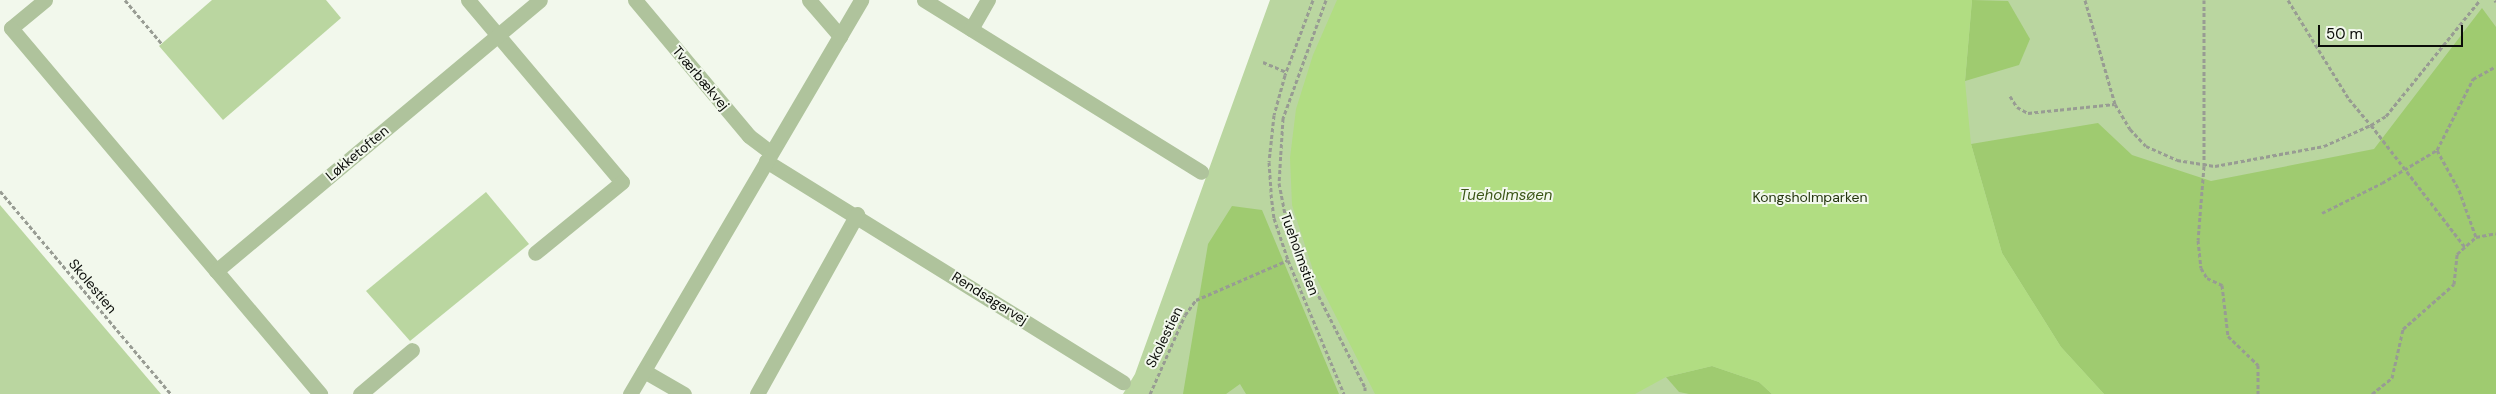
<!DOCTYPE html>
<html>
<head>
<meta charset="utf-8">
<style>
	body { margin:0 }
	#map { position:relative; width:2496px; height:394px; overflow:hidden; background:#f2f8ec; font-family:"DM Sans",sans-serif }
	div>[style] { position:absolute }
	.green>* { inset:0; background:#bad6a0 }
	.forest>* { inset:0; background:#9fcb70 }
	.water>* { inset:0; background:#b1dd82 }
	.path>* { height:3px; margin-top:-1.5px; transform-origin:0; background:repeating-linear-gradient(90deg,#989c93 0 4px,transparent 0 6.5px) }
	.minor>* { height:15px; margin:-7.5px; padding:0 7.5px; transform-origin:7.5px; border-radius:7.5px; background:#afc39c }
	span { translate:-50% -50%; white-space:nowrap; text-align:center; line-height:1.15; -webkit-text-stroke:4px #f2f8ec; paint-order:stroke }
	.street-label { font-size:14px; color:#0b0d09 }
	.park-label { font-size:14px; color:#24350f }
	.water-label { font-size:15px; color:#3b5617; font-style:italic }
	.scale { position:absolute; left:2318px; top:25px; width:145px; height:22px; box-sizing:border-box; border:2px solid #0b0d09; border-top:0; padding-left:6px; font-size:15px; line-height:18px; white-space:nowrap; color:#0b0d09; -webkit-text-stroke:4px #f2f8ec; paint-order:stroke }
</style>
</head>
<body>
<div id="map">
	<div class="green">
		<div style="clip-path:polygon(212px 0,326px 0,341px 18px,223px 120px,159px 46px)"></div>
		<div style="clip-path:polygon(1270px 0,2496px 0,2496px 394px,1123px 394px,1135px 374px)"></div>
		<div style="clip-path:polygon(486px 192px,529px 244px,410px 341px,366px 291px)"></div>
		<div style="clip-path:polygon(0 205px,161px 394px,0 394px)"></div>
	</div>
	<div class="forest">
		<div style="clip-path:polygon(1972px 0,2008px 1px,2030px 39px,2019px 65px,1965px 81px)"></div>
		<div style="clip-path:polygon(2482px 8px,2496px 27px,2496px 394px,2104px 394px,2061px 347px,2002px 253px,1971px 144px,2098px 123px,2132px 155px,2211px 181px,2374px 149px)"></div>
		<div style="clip-path:polygon(1232px 206px,1262px 210px,1339px 394px,1246px 394px,1240px 384px,1226px 394px,1183px 394px,1208px 244px)"></div>
		<div style="clip-path:polygon(1712px 366px,1759px 382px,1772px 394px,1689px 394px,1679px 392px,1666px 377px)"></div>
	</div>
	<div class="water">
		<div style="clip-path:polygon(1337px 0,1972px 0,1965px 81px,1971px 144px,2002px 253px,2061px 347px,2104px 394px,1772px 394px,1759px 382px,1712px 366px,1666px 377px,1635px 394px,1375px 394px,1314px 273px,1292px 205px,1290px 158px,1296px 109px,1313px 55px)"></div>
	</div>
	<div class="path">
		<div style="left:125px;top:0;width:57px;rotate:49.9deg"></div>
		<div style="left:1313px;top:0;width:80px;rotate:110.5deg"></div>
		<div style="left:1285px;top:75px;width:41px;rotate:105.4deg"></div>
		<div style="left:1274px;top:115px;width:47px;rotate:96.1deg"></div>
		<div style="left:1269px;top:162px;width:32px;rotate:86deg"></div>
		<div style="left:1271px;top:194px;width:24px;rotate:83deg"></div>
		<div style="left:1274px;top:218px;width:44px;rotate:71.6deg"></div>
		<div style="left:1288px;top:260px;width:145px;rotate:67.3deg"></div>
		<div style="left:1326px;top:0;width:126px;rotate:110deg"></div>
		<div style="left:1283px;top:118px;width:65px;rotate:93.5deg"></div>
		<div style="left:1279px;top:183px;width:36px;rotate:79deg"></div>
		<div style="left:1286px;top:218px;width:46px;rotate:70.8deg"></div>
		<div style="left:1301px;top:261px;width:141px;rotate:63.1deg"></div>
		<div style="left:1365px;top:387px;width:7px;rotate:90deg"></div>
		<div style="left:2085px;top:0;width:108px;rotate:73.9deg"></div>
		<div style="left:2115px;top:104px;width:29px;rotate:59deg"></div>
		<div style="left:2130px;top:129px;width:23px;rotate:47deg"></div>
		<div style="left:2146px;top:146px;width:34px;rotate:24deg"></div>
		<div style="left:2177px;top:160px;width:38px;rotate:9deg"></div>
		<div style="left:2215px;top:166px;width:111px;rotate:-10.4deg"></div>
		<div style="left:2324px;top:146px;width:51px;rotate:-24.1deg"></div>
		<div style="left:2371px;top:125px;width:154px;rotate:52.4deg"></div>
		<div style="left:2204px;top:0;width:166px;rotate:90deg"></div>
		<div style="left:2204px;top:166px;width:74px;rotate:94.6deg"></div>
		<div style="left:2198px;top:240px;width:28px;rotate:84deg"></div>
		<div style="left:2201px;top:268px;width:12px;rotate:59deg"></div>
		<div style="left:2207px;top:278px;width:17px;rotate:25deg"></div>
		<div style="left:2222px;top:285px;width:51px;rotate:83.3deg"></div>
		<div style="left:2228px;top:336px;width:42px;rotate:44deg"></div>
		<div style="left:2258px;top:365px;width:29px;rotate:90deg"></div>
		<div style="left:2288px;top:0;width:116px;rotate:58.4deg"></div>
		<div style="left:2349px;top:99px;width:34px;rotate:50deg"></div>
		<div style="left:2371px;top:125px;width:17px;rotate:-31deg"></div>
		<div style="left:2386px;top:116px;width:149px;rotate:-51deg"></div>
		<div style="left:2495px;top:0;width:2px;rotate:63deg"></div>
		<div style="left:1263px;top:62px;width:25px;rotate:23deg"></div>
		<div style="left:2010px;top:96px;width:13px;rotate:58deg"></div>
		<div style="left:2017px;top:107px;width:13px;rotate:29deg"></div>
		<div style="left:2028px;top:113px;width:87px;rotate:-5.9deg"></div>
		<div style="left:2437px;top:150px;width:46px;rotate:61.2deg"></div>
		<div style="left:2459px;top:190px;width:50px;rotate:70.1deg"></div>
		<div style="left:0;top:191px;width:265px;rotate:49.9deg"></div>
		<div style="left:2322px;top:213px;width:67px;rotate:-26.6deg"></div>
		<div style="left:2382px;top:183px;width:64px;rotate:-31deg"></div>
		<div style="left:2437px;top:150px;width:80px;rotate:-63.1deg"></div>
		<div style="left:2473px;top:79px;width:26px;rotate:-29deg"></div>
		<div style="left:1150px;top:394px;width:86px;rotate:-66.1deg"></div>
		<div style="left:1185px;top:315px;width:19px;rotate:-54deg"></div>
		<div style="left:1196px;top:300px;width:100px;rotate:-23.5deg"></div>
		<div style="left:2372px;top:394px;width:26px;rotate:-39deg"></div>
		<div style="left:2392px;top:378px;width:50px;rotate:-77.3deg"></div>
		<div style="left:2403px;top:329px;width:68px;rotate:-41.4deg"></div>
		<div style="left:2454px;top:284px;width:30px;rotate:-84deg"></div>
		<div style="left:2457px;top:254px;width:25px;rotate:-42deg"></div>
		<div style="left:2476px;top:237px;width:20px;rotate:-11deg"></div>
	</div>
	<div class="minor">
		<div style="left:45px;top:0;width:44px;rotate:140.5deg"></div>
		<div style="left:11px;top:28px;width:479px;rotate:49.8deg"></div>
		<div style="left:468px;top:0;width:238px;rotate:49.8deg"></div>
		<div style="left:622px;top:182px;width:112px;rotate:140.8deg"></div>
		<div style="left:635px;top:0;width:177px;rotate:50deg"></div>
		<div style="left:749px;top:136px;width:26px;rotate:37deg"></div>
		<div style="left:809px;top:0;width:48px;rotate:49.3deg"></div>
		<div style="left:924px;top:0;width:326px;rotate:31.8deg"></div>
		<div style="left:971px;top:29px;width:34px;rotate:-60deg"></div>
		<div style="left:766px;top:161px;width:420px;rotate:31.8deg"></div>
		<div style="left:216px;top:271px;width:422px;rotate:-39.9deg"></div>
		<div style="left:644px;top:371px;width:46px;rotate:29.9deg"></div>
		<div style="left:360px;top:394px;width:68px;rotate:-40.2deg"></div>
		<div style="left:630px;top:394px;width:457px;rotate:-59.6deg"></div>
		<div style="left:757px;top:394px;width:206px;rotate:-60.9deg"></div>
	</div>
	<div class="street-label">
		<span style="left:701px;top:78px;rotate:50deg">Tværbækvej</span>
		<span style="left:357px;top:153px;rotate:-40deg">Løkketoften</span>
		<span style="left:1300px;top:254px;rotate:70deg">Tueholmstien</span>
		<span style="left:93px;top:286px;rotate:50deg">Skolestien</span>
		<span style="left:990px;top:298px;rotate:32deg">Rendsagervej</span>
		<span style="left:1164px;top:337px;rotate:-64deg">Skolestien</span>
	</div>
	<div class="park-label">
		<span style="left:1810px;top:197px">Kongsholmparken</span>
	</div>
	<div class="water-label">
		<span style="left:1506px;top:196px">Tueholmsøen</span>
	</div>
	<div class="scale">50 m</div>
</div>
</body>
</html>
